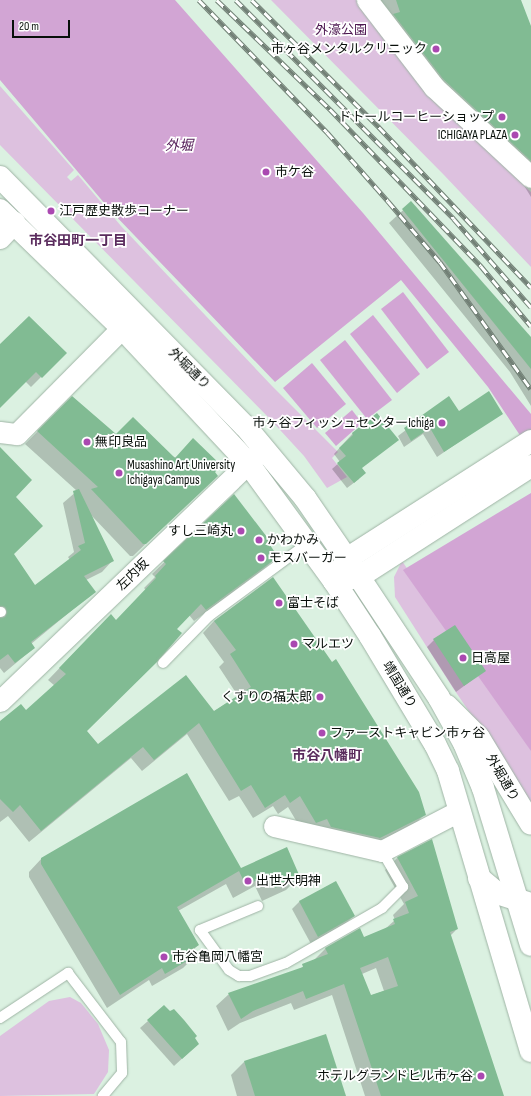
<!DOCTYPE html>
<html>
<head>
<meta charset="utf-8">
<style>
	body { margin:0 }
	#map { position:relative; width:531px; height:1096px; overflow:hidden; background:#dbf1e1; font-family:"Sofia Sans Condensed","Noto Sans JP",sans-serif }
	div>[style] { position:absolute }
	.green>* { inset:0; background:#ddc1df }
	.water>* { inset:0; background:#d2a5d4 }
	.shadow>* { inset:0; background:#0003 }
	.building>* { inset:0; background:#81bb93 }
	.roads { filter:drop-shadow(0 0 1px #9fb4a5) drop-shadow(0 0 1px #9fb4a5) }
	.lane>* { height:10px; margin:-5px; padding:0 5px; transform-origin:5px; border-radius:5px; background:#fff }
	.street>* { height:21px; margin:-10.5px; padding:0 10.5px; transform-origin:10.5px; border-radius:10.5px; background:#fff }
	.secondary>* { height:22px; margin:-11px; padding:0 11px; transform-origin:11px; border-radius:11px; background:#fff }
	.primary>* { height:22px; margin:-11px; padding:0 11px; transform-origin:11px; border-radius:11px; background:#fff }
	.rail>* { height:4.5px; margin-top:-2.25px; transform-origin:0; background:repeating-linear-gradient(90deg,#fff 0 9px,#728076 0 18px); box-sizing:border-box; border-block:1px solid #728076 }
	.dots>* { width:11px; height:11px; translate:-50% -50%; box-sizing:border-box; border:2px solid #fff; border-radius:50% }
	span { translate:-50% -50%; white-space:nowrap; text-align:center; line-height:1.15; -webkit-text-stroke:3.5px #fff; paint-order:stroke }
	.park-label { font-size:13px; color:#4c1650 }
	.poi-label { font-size:13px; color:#080f0a }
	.right { translate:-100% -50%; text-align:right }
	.left { translate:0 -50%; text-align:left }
	.street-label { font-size:13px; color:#080f0a }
	.water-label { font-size:14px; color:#56205a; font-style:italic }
	.neighbourhood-label { font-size:14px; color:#5a2b5d; font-weight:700 }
	.scale { position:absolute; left:12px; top:20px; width:58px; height:18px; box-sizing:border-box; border:2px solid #080f0a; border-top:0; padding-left:5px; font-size:12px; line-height:14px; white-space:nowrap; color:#080f0a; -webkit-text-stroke:3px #fff; paint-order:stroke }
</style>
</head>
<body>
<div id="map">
	<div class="green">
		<div style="clip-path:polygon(271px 0,356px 0,428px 94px,531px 192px,531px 267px,444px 175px)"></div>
		<div style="clip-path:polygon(0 86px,74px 170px,67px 177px,71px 181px,78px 175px,121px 226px,272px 386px,338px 452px,332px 458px,347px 477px,327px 488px,304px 456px,269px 418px,0 145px)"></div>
		<div style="clip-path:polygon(402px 561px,531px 750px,531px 802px,453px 688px,395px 597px,394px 577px)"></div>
		<div style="clip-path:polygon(70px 997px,81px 1003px,98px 1024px,109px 1050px,108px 1072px,94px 1094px,0 1096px,0 1036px,49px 1001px)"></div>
	</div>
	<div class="water">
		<div style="clip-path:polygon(0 0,175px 0,363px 213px,531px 414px,531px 452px,488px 387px,401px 280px,275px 382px,111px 211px,0 80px)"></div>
		<div style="clip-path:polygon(403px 292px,449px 352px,427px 369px,381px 309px)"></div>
		<div style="clip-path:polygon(373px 315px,420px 374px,397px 393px,350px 334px)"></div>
		<div style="clip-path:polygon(345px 340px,392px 400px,367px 419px,320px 360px)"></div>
		<div style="clip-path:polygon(312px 363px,346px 404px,317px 428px,283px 388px)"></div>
		<div style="clip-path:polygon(352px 410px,362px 423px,336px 446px,325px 433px)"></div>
		<div style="clip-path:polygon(531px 493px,531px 751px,403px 570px)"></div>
	</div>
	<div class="shadow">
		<div style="clip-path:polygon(375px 0,520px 0,531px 33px,531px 197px,523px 184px)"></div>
		<div style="clip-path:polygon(411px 203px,531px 339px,531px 406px,510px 372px,389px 223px)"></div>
		<div style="clip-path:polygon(0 345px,65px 353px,31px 387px,25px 381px,0 407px)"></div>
		<div style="clip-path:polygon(72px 397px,116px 435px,214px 472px,204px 488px,133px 556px,130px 556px,91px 515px,112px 561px,102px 572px,86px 580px,94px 592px,31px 644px,34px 648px,4px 673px,0 668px,0 450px,15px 497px,13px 554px,35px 587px,70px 560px,68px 557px,74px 552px,63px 503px,77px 491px,25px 444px)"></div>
		<div style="clip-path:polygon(449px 397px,458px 412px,501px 413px,437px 457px,423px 434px,404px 447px,398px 436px)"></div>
		<div style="clip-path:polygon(353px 433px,361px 469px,359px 479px,347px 488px,332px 469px,340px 462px,334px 454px)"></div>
		<div style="clip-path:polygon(234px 495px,277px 557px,265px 568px,194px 621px,189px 615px,86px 731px,98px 745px,213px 712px,238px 696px,219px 667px,224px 662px,203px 633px,214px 621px,273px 578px,425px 814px,413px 826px,368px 849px,304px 834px,288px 807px,278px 814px,273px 806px,253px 818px,239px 796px,229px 801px,187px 734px,142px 771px,131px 758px,29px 842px,8px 816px,0 822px,0 722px,26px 712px,55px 686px,48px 680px,99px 627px,116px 621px,146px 590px,144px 588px,155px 577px,152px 574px)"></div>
		<div style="clip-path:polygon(434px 640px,484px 671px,456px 692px,427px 647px)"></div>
		<div style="clip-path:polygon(evenodd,398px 857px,457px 929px,450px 936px,503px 1096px,365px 1096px,332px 995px,294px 1010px,291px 1003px,240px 1023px,228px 1031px,216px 1006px,229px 994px,298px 970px,314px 960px,325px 949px,360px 929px,363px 938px,385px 929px,395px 920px,393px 915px,404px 904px,385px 870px,398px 857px,376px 968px,384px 991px,370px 996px,362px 974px,376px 968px)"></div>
		<div style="clip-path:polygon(42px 858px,241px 869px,299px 877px,286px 890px,262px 901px,255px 886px,233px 898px,226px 884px,178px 911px,198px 945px,193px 950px,196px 955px,183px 968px,152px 986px,149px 980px,107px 1008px,29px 877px,29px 872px)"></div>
		<div style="clip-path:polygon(335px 882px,354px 916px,346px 923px,311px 944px,292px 909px,299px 902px)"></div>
		<div style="clip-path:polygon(148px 1021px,198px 1044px,174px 1066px,140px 1028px)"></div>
		<div style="clip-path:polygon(244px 1062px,345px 1096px,237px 1096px,231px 1075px)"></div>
	</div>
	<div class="building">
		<div style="clip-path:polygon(396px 0,521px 0,531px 26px,531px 161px,443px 79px,393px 14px,400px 12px)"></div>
		<div style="clip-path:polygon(411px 201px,531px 337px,531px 369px,402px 209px)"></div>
		<div style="clip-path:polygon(29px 316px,67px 353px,42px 378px,36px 372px,0 408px,0 344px)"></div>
		<div style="clip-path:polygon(489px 391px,503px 414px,444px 452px,430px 428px,411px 441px,404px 428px,449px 396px,459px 411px)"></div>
		<div style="clip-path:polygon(72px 396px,116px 434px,133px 417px,175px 458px,193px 438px,222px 466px,215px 472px,218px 476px,146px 544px,143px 544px,91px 489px,98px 487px,37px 431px)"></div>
		<div style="clip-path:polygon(377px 413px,399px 440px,362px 468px,366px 473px,354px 483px,337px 463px,346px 456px,339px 448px,353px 435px,352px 433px)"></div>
		<div style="clip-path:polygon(0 447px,32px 480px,16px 497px,43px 526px,14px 554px,35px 585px,81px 550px,78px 546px,85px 543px,73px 491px,79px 489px,114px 561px,84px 576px,96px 592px,31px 642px,35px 648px,15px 663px,8px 654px,0 660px,0 618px,5px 617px,7px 612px,5px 607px,0 606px)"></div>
		<div style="clip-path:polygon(234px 494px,270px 541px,268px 542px,278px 557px,206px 610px,201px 604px,177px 629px,182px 633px,157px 662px,87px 731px,98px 744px,186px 675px,214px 711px,251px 687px,230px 654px,236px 650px,214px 621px,273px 577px,332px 662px,336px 659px,419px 792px,426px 815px,380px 838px,331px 827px,327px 819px,316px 823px,300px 796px,290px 803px,285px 795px,265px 808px,251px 785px,241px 791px,199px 723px,154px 760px,143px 747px,41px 831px,20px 805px,13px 812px,0 799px,0 721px,21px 704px,26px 710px,66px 674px,59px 668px,111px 614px,116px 620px,156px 578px,155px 576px,166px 564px,163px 561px)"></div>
		<div style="clip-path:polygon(455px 625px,486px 671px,464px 686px,433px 639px)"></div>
		<div style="clip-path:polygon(187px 773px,241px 868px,287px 847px,300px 877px,275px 888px,268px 874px,246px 886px,239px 871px,177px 907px,199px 945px,193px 949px,197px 955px,165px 974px,162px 968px,120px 995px,41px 864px,41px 858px)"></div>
		<div style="clip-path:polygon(evenodd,432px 839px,458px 929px,450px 932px,504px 1096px,381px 1096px,344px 984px,306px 999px,303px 991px,253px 1011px,241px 1019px,228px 993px,303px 967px,302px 964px,328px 954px,325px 948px,360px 928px,364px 937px,395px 924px,393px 919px,409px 913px,405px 902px,418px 896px,397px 857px,432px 839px,388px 957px,398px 986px,371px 995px,360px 968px,388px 957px)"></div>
		<div style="clip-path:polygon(336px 881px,355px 916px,318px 937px,299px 901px)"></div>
		<div style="clip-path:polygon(164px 1005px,170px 1011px,174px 1009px,184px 1020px,197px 1036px,195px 1038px,199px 1044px,182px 1059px,147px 1020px)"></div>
		<div style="clip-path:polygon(326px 1034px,346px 1096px,255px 1096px,244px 1061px)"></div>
	</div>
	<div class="roads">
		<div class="lane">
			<div style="left:0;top:612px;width:1px"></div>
			<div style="left:163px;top:663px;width:66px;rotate:-45.6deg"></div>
			<div style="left:209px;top:616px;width:123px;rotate:-36.4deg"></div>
			<div style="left:258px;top:906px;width:63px;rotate:157.5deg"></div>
			<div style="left:200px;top:930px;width:49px;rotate:54.1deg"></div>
			<div style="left:229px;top:970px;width:12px;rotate:31deg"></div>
			<div style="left:239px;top:976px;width:11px"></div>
			<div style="left:250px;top:976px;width:38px;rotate:-20deg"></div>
			<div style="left:286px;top:963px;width:111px;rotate:-29.8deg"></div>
			<div style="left:382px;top:908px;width:30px;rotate:-45deg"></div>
			<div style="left:403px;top:887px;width:42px;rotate:-120.3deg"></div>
			<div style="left:0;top:1018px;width:82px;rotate:-33.5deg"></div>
			<div style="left:68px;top:973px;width:87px;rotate:52.5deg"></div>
			<div style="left:121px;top:1042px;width:31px;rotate:88deg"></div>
			<div style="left:122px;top:1073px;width:30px;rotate:130deg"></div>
		</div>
		<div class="street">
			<div style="left:367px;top:0;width:110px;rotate:52.4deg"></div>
			<div style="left:434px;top:87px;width:132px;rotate:42.9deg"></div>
			<div style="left:0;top:432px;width:17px;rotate:7deg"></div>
			<div style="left:17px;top:434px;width:149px;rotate:-45.3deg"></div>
			<div style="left:0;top:701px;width:361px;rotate:-43.8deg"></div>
			<div style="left:274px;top:826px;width:111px;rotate:13deg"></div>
			<div style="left:382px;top:851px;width:87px;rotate:-27.5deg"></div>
		</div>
		<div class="secondary">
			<div style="left:0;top:177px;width:349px;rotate:45.5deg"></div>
			<div style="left:245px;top:426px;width:94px;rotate:50.2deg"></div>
			<div style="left:305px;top:498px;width:96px;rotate:55.6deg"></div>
			<div style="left:359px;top:577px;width:25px;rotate:171deg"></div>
			<div style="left:334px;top:581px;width:146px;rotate:-126.1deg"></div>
			<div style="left:248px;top:463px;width:185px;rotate:-133deg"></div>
			<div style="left:122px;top:328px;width:170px;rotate:-136deg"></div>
			<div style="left:0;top:238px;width:21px;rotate:-47deg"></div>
			<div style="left:447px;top:706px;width:45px;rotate:45deg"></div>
			<div style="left:479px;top:738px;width:100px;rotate:58.8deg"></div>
			<div style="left:479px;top:878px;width:23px;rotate:40deg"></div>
			<div style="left:497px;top:893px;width:36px;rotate:18deg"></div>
		</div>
		<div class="primary">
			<div style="left:531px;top:441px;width:217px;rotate:147.4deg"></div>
			<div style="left:348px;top:558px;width:27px;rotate:121deg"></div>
			<div style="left:334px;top:581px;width:66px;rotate:56.8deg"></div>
			<div style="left:370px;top:636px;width:126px;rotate:59deg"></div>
			<div style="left:435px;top:744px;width:30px;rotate:64deg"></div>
			<div style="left:448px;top:771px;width:292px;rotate:73.5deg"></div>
			<div style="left:531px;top:466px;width:205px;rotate:147.2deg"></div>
			<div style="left:359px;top:577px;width:145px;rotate:56.5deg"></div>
			<div style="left:439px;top:698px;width:51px;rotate:60.9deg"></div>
			<div style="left:464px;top:743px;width:49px;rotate:67.1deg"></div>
			<div style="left:483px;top:788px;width:164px;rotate:73deg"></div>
		</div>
	</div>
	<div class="rail">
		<div style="left:199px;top:0;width:184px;rotate:45.9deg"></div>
		<div style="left:327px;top:132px;width:92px;rotate:48.5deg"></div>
		<div style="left:388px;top:201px;width:80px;rotate:49.6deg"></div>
		<div style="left:440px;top:262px;width:156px;rotate:54.4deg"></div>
		<div style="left:217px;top:0;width:157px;rotate:44deg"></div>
		<div style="left:330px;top:109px;width:218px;rotate:46.1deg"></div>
		<div style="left:481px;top:266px;width:78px;rotate:50.2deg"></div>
		<div style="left:236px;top:0;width:309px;rotate:45.1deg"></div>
		<div style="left:454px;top:219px;width:117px;rotate:48.8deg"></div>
		<div style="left:252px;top:0;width:180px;rotate:45deg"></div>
		<div style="left:379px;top:127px;width:221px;rotate:46.5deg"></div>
	</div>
	<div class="dots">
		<div style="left:436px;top:49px;background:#aa49b1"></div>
		<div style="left:502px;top:117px;background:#aa49b1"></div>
		<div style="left:515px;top:135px;background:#aa49b1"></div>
		<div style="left:266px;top:172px;background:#aa49b1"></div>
		<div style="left:51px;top:211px;background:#aa49b1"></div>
		<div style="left:442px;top:423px;background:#aa49b1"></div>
		<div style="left:87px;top:442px;background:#aa49b1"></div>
		<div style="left:119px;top:473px;background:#aa49b1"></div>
		<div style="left:241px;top:531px;background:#aa49b1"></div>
		<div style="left:259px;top:540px;background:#aa49b1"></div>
		<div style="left:261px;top:558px;background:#aa49b1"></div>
		<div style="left:279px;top:603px;background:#aa49b1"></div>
		<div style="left:294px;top:644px;background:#aa49b1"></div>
		<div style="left:463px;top:658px;background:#aa49b1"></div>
		<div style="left:320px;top:697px;background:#aa49b1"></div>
		<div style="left:322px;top:733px;background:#aa49b1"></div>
		<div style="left:248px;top:881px;background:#aa49b1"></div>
		<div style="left:164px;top:957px;background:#aa49b1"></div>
		<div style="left:481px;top:1076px;background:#aa49b1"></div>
	</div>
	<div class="park-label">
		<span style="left:341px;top:30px">外濠公園</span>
	</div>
	<div class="poi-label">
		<span class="right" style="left:427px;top:49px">市ヶ谷メンタルクリニック</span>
		<span class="right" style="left:494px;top:117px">ドトールコーヒーショップ</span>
		<span class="right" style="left:507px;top:135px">ICHIGAYA PLAZA</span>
		<span class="left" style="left:275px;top:172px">市ケ谷</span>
		<span class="left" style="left:59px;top:211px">江戸歴史散歩コーナー</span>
		<span class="right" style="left:434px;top:423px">市ヶ谷フィッシュセンターIchiga</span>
		<span class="left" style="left:95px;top:442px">無印良品</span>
		<span class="left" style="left:127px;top:473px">Musashino Art University<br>Ichigaya Campus</span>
		<span class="right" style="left:233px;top:531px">すし三崎丸</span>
		<span class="left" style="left:267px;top:540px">かわかみ</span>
		<span class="left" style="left:269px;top:558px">モスバーガー</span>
		<span class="left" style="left:287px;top:603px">富士そば</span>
		<span class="left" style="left:302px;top:644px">マルエツ</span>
		<span class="left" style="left:471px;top:658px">日高屋</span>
		<span class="right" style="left:312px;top:697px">くすりの福太郎</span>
		<span class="left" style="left:330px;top:733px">ファーストキャビン市ヶ谷</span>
		<span class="left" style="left:256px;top:881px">出世大明神</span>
		<span class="left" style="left:172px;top:957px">市谷亀岡八幡宮</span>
		<span class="right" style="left:473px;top:1076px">ホテルグランドヒル市ヶ谷</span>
	</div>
	<div class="street-label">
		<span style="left:189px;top:369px;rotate:45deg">外堀通り</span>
		<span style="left:133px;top:575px;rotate:-44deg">左内坂</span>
		<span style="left:399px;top:685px;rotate:59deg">靖国通り</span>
		<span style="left:502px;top:778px;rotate:60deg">外堀通り</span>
	</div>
	<div class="water-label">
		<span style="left:179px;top:146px">外堀</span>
	</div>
	<div class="neighbourhood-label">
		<span style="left:78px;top:241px">市谷田町一丁目</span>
		<span style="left:327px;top:756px">市谷八幡町</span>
	</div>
	<div class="scale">20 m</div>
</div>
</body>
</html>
